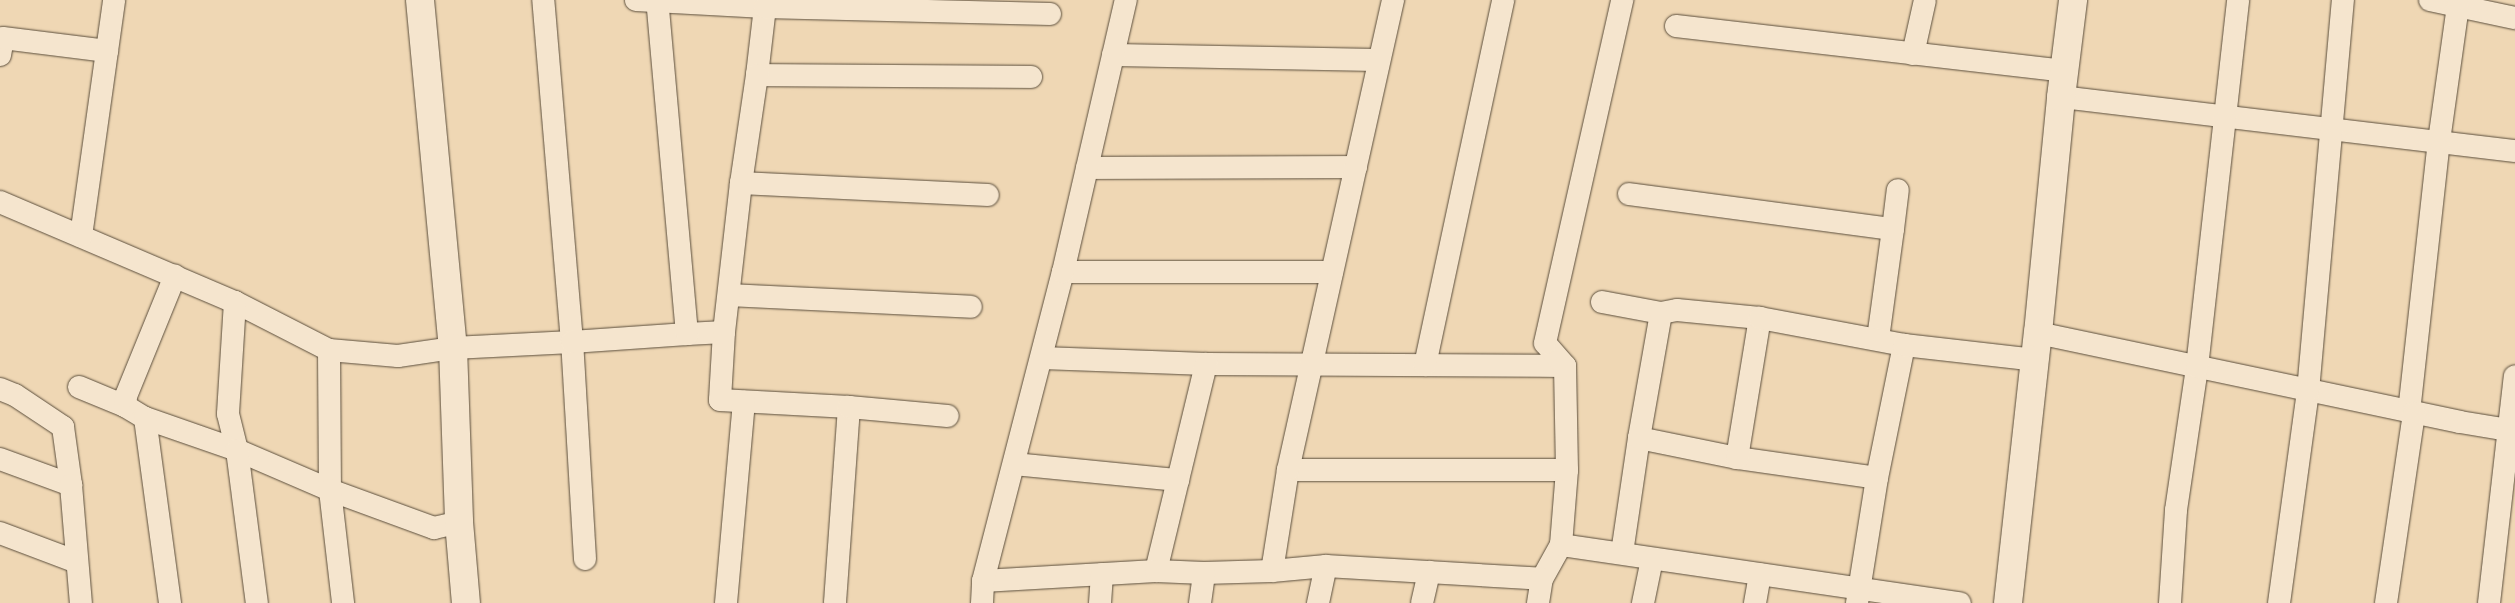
<!DOCTYPE html>
<html>
<head>
<meta charset="utf-8">
<style>
	body { margin:0 }
	#map { position:relative; width:2515px; height:603px; overflow:hidden; background:#efd7b4; font-family:"IM FELL Double Pica",serif }
	div>[style] { position:absolute }
	.roads { filter:drop-shadow(0 0 1px #5b4e3c) drop-shadow(0 0 1px #5b4e3c) }
	.street>* { height:22px; margin:-11px; padding:0 11px; transform-origin:11px; border-radius:11px; background:#f5e5ce }
	.secondary>* { height:28px; margin:-14px; padding:0 14px; transform-origin:14px; border-radius:14px; background:#f5e5ce }
	span { translate:-50% -50%; white-space:nowrap; text-align:center; line-height:1.15; -webkit-text-stroke:5px #f5e5ce; paint-order:stroke }
</style>
</head>
<body>
<div id="map">
	<div class="roads">
		<div class="street">
			<div style="left:636px;top:0;width:129px;rotate:3.1deg"></div>
			<div style="left:765px;top:7px;width:68px;rotate:96.7deg"></div>
			<div style="left:757px;top:75px;width:274px;rotate:0.4deg"></div>
			<div style="left:766px;top:0;width:7px;rotate:98deg"></div>
			<div style="left:765px;top:7px;width:285px;rotate:1.4deg"></div>
			<div style="left:2430px;top:0;width:87px;rotate:12deg"></div>
			<div style="left:1676px;top:26px;width:391px;rotate:6.6deg"></div>
			<div style="left:1913px;top:54px;width:55px;rotate:-77.5deg"></div>
			<div style="left:0;top:55px;width:17px;rotate:-80deg"></div>
			<div style="left:3px;top:38px;width:105px;rotate:7.1deg"></div>
			<div style="left:1113px;top:55px;width:265px;rotate:1.1deg"></div>
			<div style="left:757px;top:75px;width:109px;rotate:98.4deg"></div>
			<div style="left:741px;top:183px;width:247px;rotate:2.8deg"></div>
			<div style="left:2061px;top:97px;width:457px;rotate:6.8deg"></div>
			<div style="left:1087px;top:168px;width:269px;rotate:-0.2deg"></div>
			<div style="left:1629px;top:194px;width:266px;rotate:7.6deg"></div>
			<div style="left:1893px;top:229px;width:111px;rotate:97.8deg"></div>
			<div style="left:0;top:202px;width:255px;rotate:23.1deg"></div>
			<div style="left:235px;top:302px;width:106px;rotate:27.1deg"></div>
			<div style="left:329px;top:350px;width:69px;rotate:5deg"></div>
			<div style="left:398px;top:356px;width:56px;rotate:-8.3deg"></div>
			<div style="left:453px;top:348px;width:119px;rotate:-2.9deg"></div>
			<div style="left:572px;top:342px;width:343px;rotate:-94.8deg"></div>
			<div style="left:1893px;top:229px;width:39px;rotate:-83deg"></div>
			<div style="left:81px;top:236px;width:238px;rotate:-82deg"></div>
			<div style="left:1063px;top:272px;width:269px"></div>
			<div style="left:729px;top:295px;width:242px;rotate:2.8deg"></div>
			<div style="left:235px;top:302px;width:112px;rotate:93.6deg"></div>
			<div style="left:228px;top:414px;width:37px;rotate:76deg"></div>
			<div style="left:237px;top:450px;width:101px;rotate:23.3deg"></div>
			<div style="left:330px;top:490px;width:111px;rotate:20.1deg"></div>
			<div style="left:434px;top:528px;width:26px;rotate:-13deg"></div>
			<div style="left:1602px;top:302px;width:60px;rotate:10.6deg"></div>
			<div style="left:724px;top:332px;width:68px;rotate:93.4deg"></div>
			<div style="left:720px;top:400px;width:129px;rotate:3.1deg"></div>
			<div style="left:849px;top:407px;width:196px;rotate:94.1deg"></div>
			<div style="left:2038px;top:333px;width:431px;rotate:11.9deg"></div>
			<div style="left:2460px;top:422px;width:56px;rotate:9.3deg"></div>
			<div style="left:687px;top:334px;width:37px;rotate:-3deg"></div>
			<div style="left:724px;top:332px;width:150px;rotate:-83.5deg"></div>
			<div style="left:329px;top:350px;width:140px;rotate:89.6deg"></div>
			<div style="left:330px;top:490px;width:114px;rotate:83.4deg"></div>
			<div style="left:1042px;top:358px;width:164px;rotate:2.1deg"></div>
			<div style="left:1206px;top:364px;width:359px;rotate:0.3deg"></div>
			<div style="left:1425px;top:365px;width:373px;rotate:-77.9deg"></div>
			<div style="left:79px;top:387px;width:50px;rotate:22.4deg"></div>
			<div style="left:125px;top:406px;width:23px;rotate:31deg"></div>
			<div style="left:145px;top:418px;width:97px;rotate:19.2deg"></div>
			<div style="left:237px;top:450px;width:154px;rotate:82.6deg"></div>
			<div style="left:0;top:389px;width:16px;rotate:22deg"></div>
			<div style="left:15px;top:395px;width:58px;rotate:33.7deg"></div>
			<div style="left:63px;top:427px;width:59px;rotate:82.1deg"></div>
			<div style="left:125px;top:406px;width:10px;rotate:-84deg"></div>
			<div style="left:126px;top:396px;width:130px;rotate:-67.8deg"></div>
			<div style="left:849px;top:407px;width:99px;rotate:5.2deg"></div>
			<div style="left:2409px;top:412px;width:273px;rotate:-83.7deg"></div>
			<div style="left:2439px;top:141px;width:137px;rotate:-82deg"></div>
			<div style="left:145px;top:418px;width:187px;rotate:82.3deg"></div>
			<div style="left:1639px;top:438px;width:127px;rotate:-80deg"></div>
			<div style="left:1661px;top:313px;width:16px;rotate:-11deg"></div>
			<div style="left:1677px;top:310px;width:83px;rotate:5.5deg"></div>
			<div style="left:1737px;top:458px;width:141px;rotate:8.1deg"></div>
			<div style="left:0;top:459px;width:76px;rotate:20.1deg"></div>
			<div style="left:71px;top:485px;width:118px;rotate:85.2deg"></div>
			<div style="left:1014px;top:464px;width:165px;rotate:5.6deg"></div>
			<div style="left:1288px;top:470px;width:279px"></div>
			<div style="left:0;top:533px;width:82px;rotate:20.6deg"></div>
			<div style="left:1561px;top:545px;width:403px;rotate:8.3deg"></div>
			<div style="left:1622px;top:553px;width:116px;rotate:-81.6deg"></div>
			<div style="left:1639px;top:438px;width:100px;rotate:11.5deg"></div>
			<div style="left:1737px;top:458px;width:142px;rotate:-80.7deg"></div>
			<div style="left:1760px;top:318px;width:147px;rotate:10.6deg"></div>
			<div style="left:585px;top:559px;width:217px;rotate:-93.4deg"></div>
			<div style="left:572px;top:342px;width:115px;rotate:-4deg"></div>
			<div style="left:687px;top:334px;width:335px;rotate:-95.1deg"></div>
			<div style="left:1156px;top:571px;width:213px;rotate:-76.4deg"></div>
			<div style="left:1272px;top:571px;width:102px;rotate:-81deg"></div>
			<div style="left:1288px;top:470px;width:482px;rotate:-77.4deg"></div>
			<div style="left:983px;top:581px;width:173px;rotate:-3.3deg"></div>
			<div style="left:1156px;top:571px;width:48px;rotate:2.4deg"></div>
			<div style="left:1204px;top:573px;width:68px;rotate:-1.7deg"></div>
			<div style="left:1272px;top:571px;width:54px;rotate:-5.3deg"></div>
			<div style="left:1326px;top:566px;width:216px;rotate:3.4deg"></div>
			<div style="left:1542px;top:579px;width:39px;rotate:-61deg"></div>
			<div style="left:1561px;top:545px;width:75px;rotate:-85.4deg"></div>
			<div style="left:1567px;top:470px;width:104px;rotate:-91.1deg"></div>
			<div style="left:1565px;top:366px;width:30px;rotate:-131deg"></div>
			<div style="left:1545px;top:343px;width:352px;rotate:-77.3deg"></div>
			<div style="left:726px;top:603px;width:202px;rotate:-84.9deg"></div>
			<div style="left:982px;top:603px;width:22px;rotate:-87deg"></div>
			<div style="left:983px;top:581px;width:319px;rotate:-75.5deg"></div>
			<div style="left:1063px;top:272px;width:279px;rotate:-77deg"></div>
			<div style="left:1100px;top:603px;width:29px;rotate:-86deg"></div>
			<div style="left:1200px;top:603px;width:30px;rotate:-82deg"></div>
			<div style="left:1318px;top:603px;width:38px;rotate:-78deg"></div>
			<div style="left:1422px;top:603px;width:32px;rotate:-77deg"></div>
			<div style="left:1538px;top:603px;width:24px;rotate:-81deg"></div>
			<div style="left:1643px;top:603px;width:45px;rotate:-78.4deg"></div>
			<div style="left:1755px;top:603px;width:29px;rotate:-80deg"></div>
			<div style="left:1857px;top:603px;width:127px;rotate:-80.9deg"></div>
			<div style="left:1877px;top:478px;width:136px;rotate:-78.5deg"></div>
			<div style="left:1904px;top:345px;width:132px;rotate:6.5deg"></div>
			<div style="left:2170px;top:603px;width:93px;rotate:-86.3deg"></div>
			<div style="left:2176px;top:510px;width:145px;rotate:-81.6deg"></div>
			<div style="left:2197px;top:367px;width:369px;rotate:-83.6deg"></div>
			<div style="left:2279px;top:603px;width:214px;rotate:-82.2deg"></div>
			<div style="left:2308px;top:391px;width:393px;rotate:-84.9deg"></div>
			<div style="left:2386px;top:603px;width:192px;rotate:-81.6deg"></div>
			<div style="left:2489px;top:603px;width:228px;rotate:-83.5deg"></div>
		</div>
		<div class="secondary">
			<div style="left:420px;top:0;width:350px;rotate:84.6deg"></div>
			<div style="left:453px;top:348px;width:174px;rotate:88deg"></div>
			<div style="left:459px;top:522px;width:81px;rotate:85.1deg"></div>
			<div style="left:2008px;top:603px;width:272px;rotate:-83.7deg"></div>
			<div style="left:2038px;top:333px;width:237px;rotate:-84.4deg"></div>
			<div style="left:2061px;top:97px;width:98px;rotate:-82.9deg"></div>
		</div>
	</div>
</div>
</body>
</html>
